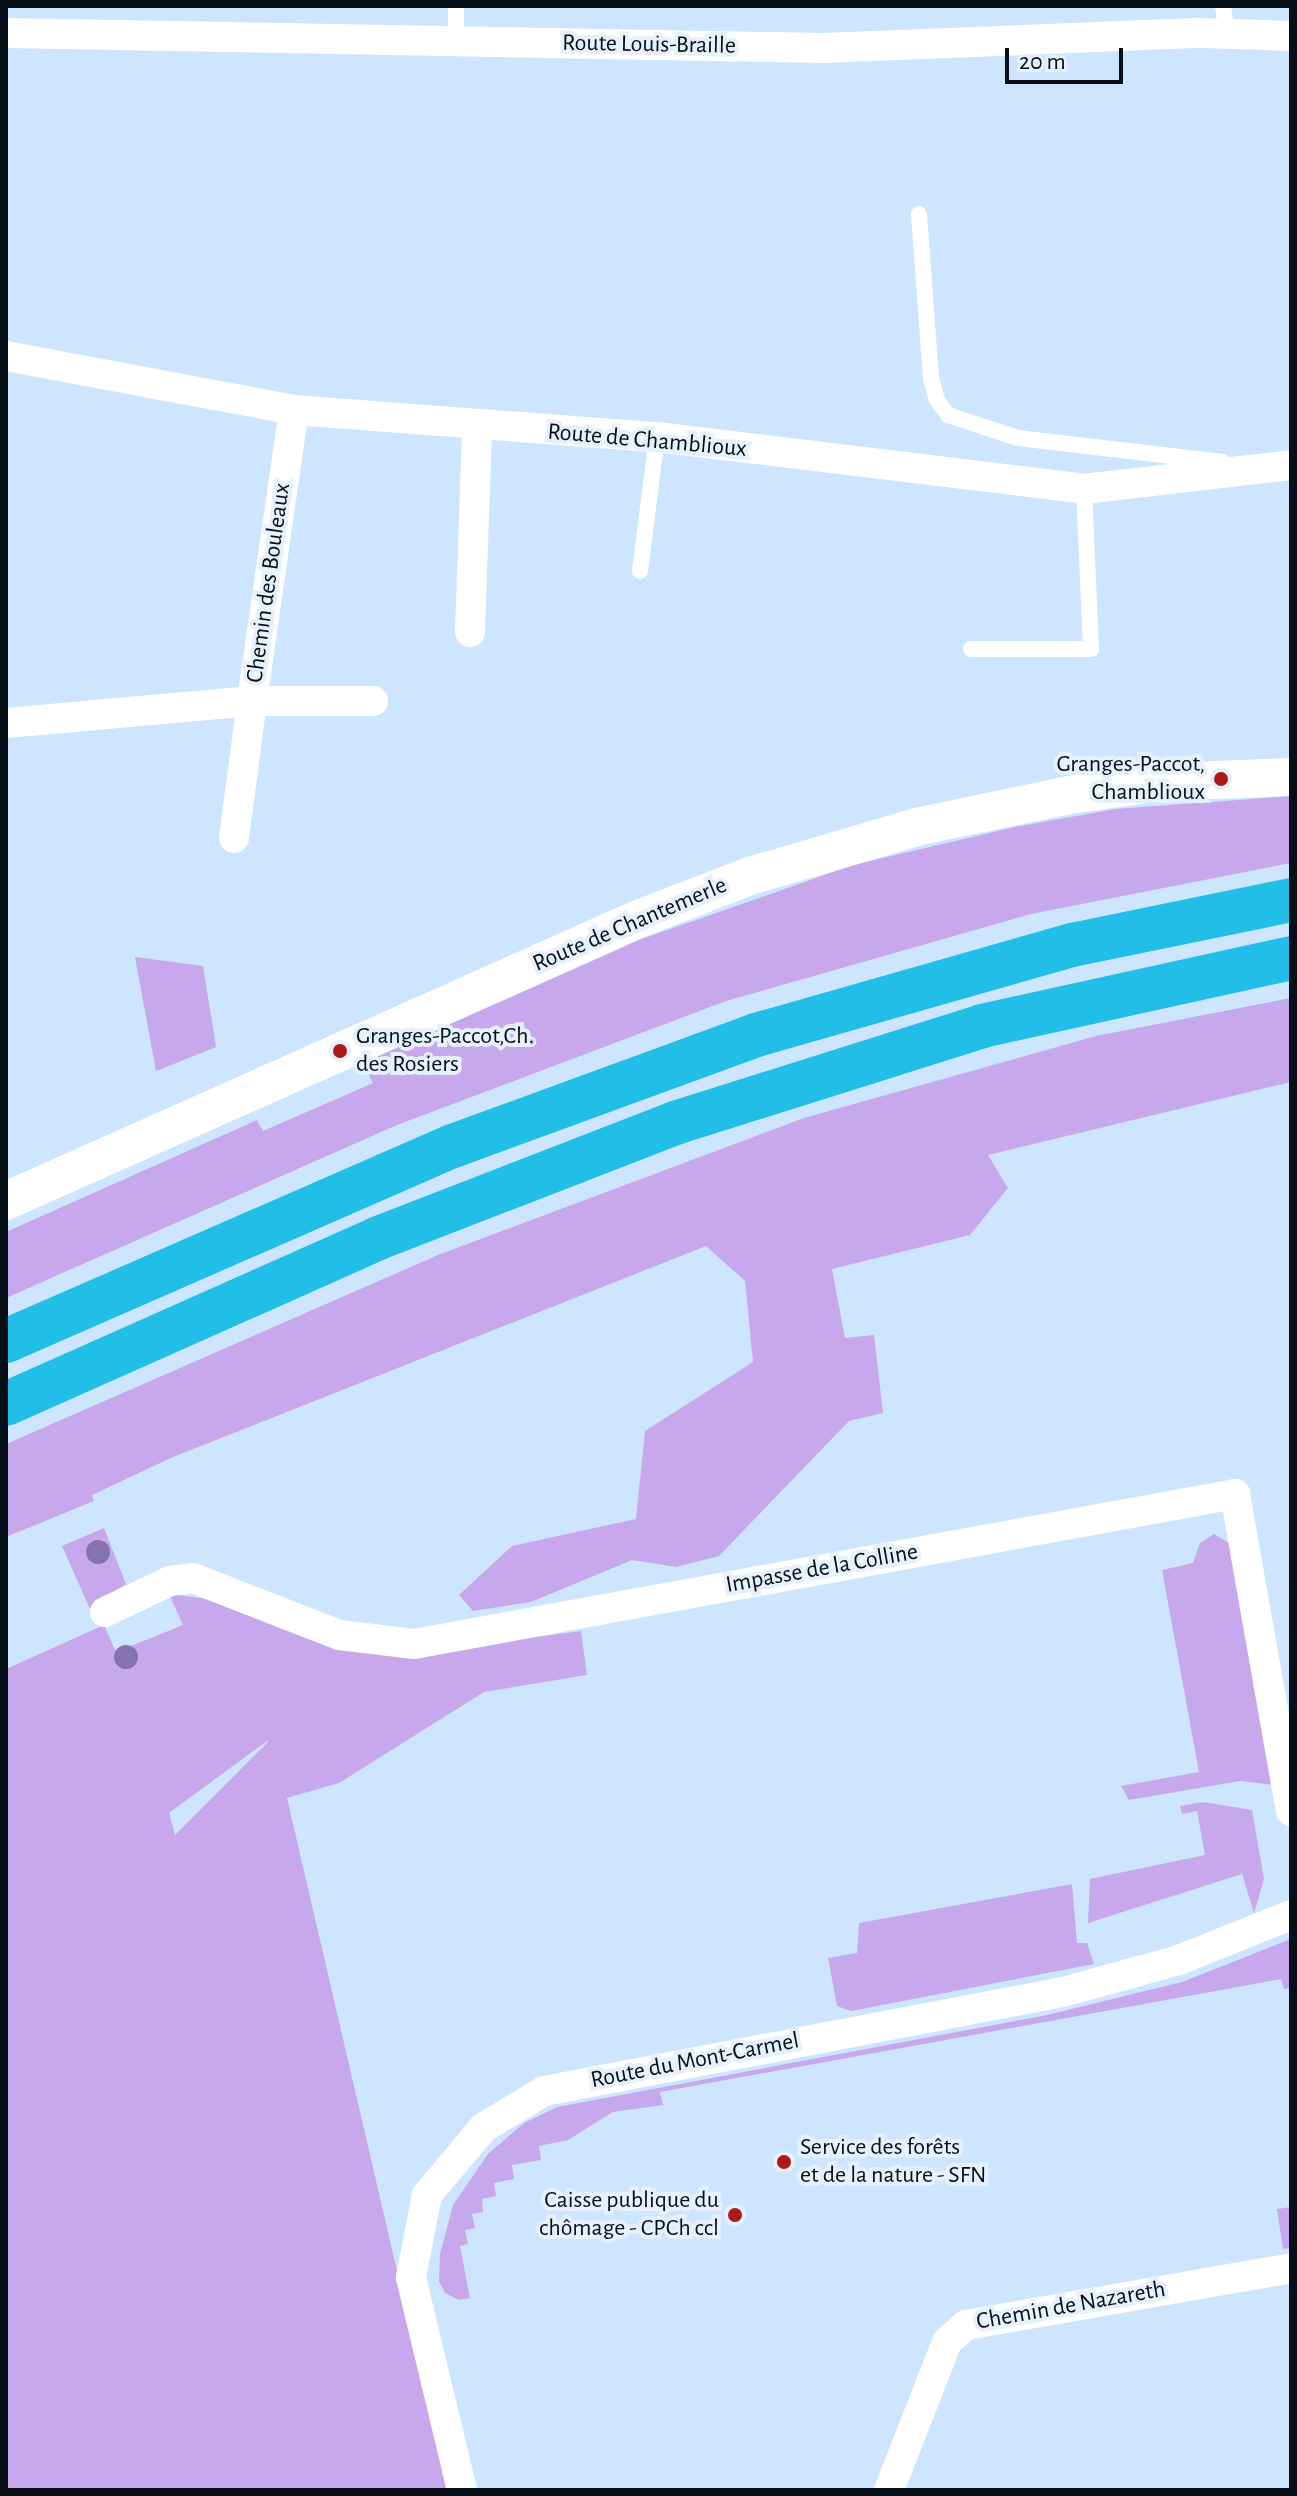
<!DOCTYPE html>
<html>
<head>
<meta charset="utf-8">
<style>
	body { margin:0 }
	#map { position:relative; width:1297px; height:2496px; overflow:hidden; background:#cde5ff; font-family:"Alegreya Sans",sans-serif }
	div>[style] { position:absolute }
	.green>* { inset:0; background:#c7a8ed }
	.service>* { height:16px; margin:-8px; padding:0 8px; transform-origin:8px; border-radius:8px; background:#fff }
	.minor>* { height:30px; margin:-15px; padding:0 15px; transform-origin:15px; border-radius:15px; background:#fff }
	.tertiary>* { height:38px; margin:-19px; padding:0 19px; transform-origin:19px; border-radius:19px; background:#fff }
	.motorway>* { height:44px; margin:-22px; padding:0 22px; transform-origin:22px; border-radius:22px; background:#21bfe8 }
	.trees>* { width:24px; height:24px; margin:-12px; border-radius:50%; background:#8472b1 }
	.dots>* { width:22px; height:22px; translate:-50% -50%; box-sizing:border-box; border:4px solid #e7f1fb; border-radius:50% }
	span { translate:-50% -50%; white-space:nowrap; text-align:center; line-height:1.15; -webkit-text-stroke:8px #e7f1fb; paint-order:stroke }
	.street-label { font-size:24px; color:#060e17 }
	.poi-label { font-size:24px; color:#060e17 }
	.right { translate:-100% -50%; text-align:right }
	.left { translate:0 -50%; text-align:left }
	.frame { position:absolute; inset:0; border:8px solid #060e17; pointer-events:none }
	.scale { position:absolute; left:1005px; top:48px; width:118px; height:36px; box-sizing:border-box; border:4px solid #060e17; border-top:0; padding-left:10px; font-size:24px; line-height:28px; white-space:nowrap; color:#060e17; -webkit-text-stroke:6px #e7f1fb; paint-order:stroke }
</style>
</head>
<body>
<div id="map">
	<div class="green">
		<div style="clip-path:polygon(1291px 796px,1291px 863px,1031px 914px,726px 1001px,397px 1125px,6px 1298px,6px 1232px,257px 1120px,263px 1131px,373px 1083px,363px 1063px,639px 940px,853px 865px,1015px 827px,1115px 809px)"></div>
		<div style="clip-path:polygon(135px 957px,203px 966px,216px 1047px,156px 1071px)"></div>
		<div style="clip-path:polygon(1291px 998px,1291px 1082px,988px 1155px,1008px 1188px,970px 1235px,832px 1269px,845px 1338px,874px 1335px,883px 1413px,849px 1421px,719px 1556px,676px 1567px,632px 1560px,531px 1602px,473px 1611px,459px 1595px,512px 1546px,636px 1519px,645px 1431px,753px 1362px,745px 1281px,706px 1246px,173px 1457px,92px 1495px,94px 1501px,6px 1537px,6px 1444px,438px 1255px,804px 1118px,1096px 1036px)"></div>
		<div style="clip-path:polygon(104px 1528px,126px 1584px,90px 1609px,62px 1546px)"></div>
		<div style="clip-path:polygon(1214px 1534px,1229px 1543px,1274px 1785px,1240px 1781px,1129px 1800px,1121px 1786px,1199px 1772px,1162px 1570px,1193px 1563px,1200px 1543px)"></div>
		<div style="clip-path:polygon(evenodd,169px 1594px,224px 1601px,394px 1656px,581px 1631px,587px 1675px,484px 1692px,339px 1783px,287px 1798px,448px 2490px,6px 2490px,6px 1669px,104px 1625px,116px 1652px,183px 1625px,169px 1594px,267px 1741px,268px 1742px,175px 1835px,169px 1813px,267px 1741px)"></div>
		<div style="clip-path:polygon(1203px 1802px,1252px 1810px,1264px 1879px,1254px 1913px,1242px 1874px,1088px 1923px,1090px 1879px,1205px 1855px,1197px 1811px,1182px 1814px,1180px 1806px)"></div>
		<div style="clip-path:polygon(1072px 1884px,1077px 1943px,1087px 1943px,1094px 1964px,851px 2011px,837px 2006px,828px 1958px,857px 1953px,859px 1923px)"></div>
		<div style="clip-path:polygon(1291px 1939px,1291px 1988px,1284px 1989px,1281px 1979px,660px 2092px,663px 2105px,613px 2112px,568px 2140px,539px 2146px,541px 2160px,512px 2165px,514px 2179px,494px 2183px,496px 2196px,482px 2199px,483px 2212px,472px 2214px,475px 2228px,465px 2230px,468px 2244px,460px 2246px,470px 2298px,459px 2300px,445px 2293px,439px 2281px,440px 2254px,453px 2205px,488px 2154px,524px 2123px,557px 2107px,1047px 2015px,1182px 1982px)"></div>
		<div style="clip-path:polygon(1291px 2207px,1291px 2248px,1283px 2249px,1277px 2209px)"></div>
	</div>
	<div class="service">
		<div style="left:1223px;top:6px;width:28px;rotate:82deg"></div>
		<div style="left:456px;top:42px;width:36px;rotate:-90deg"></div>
		<div style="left:919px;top:214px;width:164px;rotate:85.8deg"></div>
		<div style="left:931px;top:378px;width:23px;rotate:75deg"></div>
		<div style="left:937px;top:400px;width:19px;rotate:54deg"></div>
		<div style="left:948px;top:415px;width:74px;rotate:18.2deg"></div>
		<div style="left:1018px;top:438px;width:206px;rotate:6.7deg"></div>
		<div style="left:640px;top:571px;width:135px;rotate:-82.8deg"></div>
		<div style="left:971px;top:649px;width:120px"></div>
		<div style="left:1091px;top:649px;width:160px;rotate:-92.5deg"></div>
	</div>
	<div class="minor">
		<div style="left:6px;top:33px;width:817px;rotate:1.05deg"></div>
		<div style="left:823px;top:48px;width:378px;rotate:-2.3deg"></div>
		<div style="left:1201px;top:33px;width:90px;rotate:1.9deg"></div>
		<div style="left:6px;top:356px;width:293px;rotate:10.6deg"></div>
		<div style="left:294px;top:410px;width:364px;rotate:4.3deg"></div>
		<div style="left:657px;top:437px;width:430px;rotate:6.9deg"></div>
		<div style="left:1084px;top:489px;width:208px;rotate:-6.6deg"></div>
		<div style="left:470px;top:632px;width:205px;rotate:-88deg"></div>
		<div style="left:6px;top:723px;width:247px;rotate:-5.1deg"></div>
		<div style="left:252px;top:701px;width:294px;rotate:-81.8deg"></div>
		<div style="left:234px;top:838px;width:138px;rotate:-82.5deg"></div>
		<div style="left:252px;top:701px;width:121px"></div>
		<div style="left:105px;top:1612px;width:72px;rotate:-25.5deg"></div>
		<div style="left:170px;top:1581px;width:23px;rotate:-7deg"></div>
		<div style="left:193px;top:1578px;width:157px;rotate:21.3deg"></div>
		<div style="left:339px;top:1635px;width:76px;rotate:6.8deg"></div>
		<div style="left:414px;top:1644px;width:835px;rotate:-10.35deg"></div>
		<div style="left:1235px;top:1494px;width:322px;rotate:80deg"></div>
		<div style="left:462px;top:2490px;width:219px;rotate:-103.5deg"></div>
		<div style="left:411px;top:2277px;width:84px;rotate:-79deg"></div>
		<div style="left:427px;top:2195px;width:87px;rotate:-50.1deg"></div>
		<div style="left:483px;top:2128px;width:71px;rotate:-31.2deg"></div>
		<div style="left:544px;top:2091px;width:528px;rotate:-10.8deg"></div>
		<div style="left:1063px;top:1992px;width:120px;rotate:-15.4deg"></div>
		<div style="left:1179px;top:1960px;width:121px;rotate:-21.9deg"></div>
		<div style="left:889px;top:2490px;width:159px;rotate:-68.6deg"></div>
		<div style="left:947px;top:2342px;width:25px;rotate:-42deg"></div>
		<div style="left:966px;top:2325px;width:330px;rotate:-9.9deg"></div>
	</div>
	<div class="tertiary">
		<div style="left:6px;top:1201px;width:690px;rotate:-24.04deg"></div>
		<div style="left:636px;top:920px;width:122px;rotate:-21.1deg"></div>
		<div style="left:750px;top:876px;width:173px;rotate:-16.4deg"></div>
		<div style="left:916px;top:827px;width:156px;rotate:-11.8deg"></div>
		<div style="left:1069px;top:795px;width:94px;rotate:-8deg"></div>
		<div style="left:1162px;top:782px;width:129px;rotate:-2.2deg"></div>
	</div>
	<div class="motorway">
		<div style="left:6px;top:1341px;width:488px;rotate:-23.6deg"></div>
		<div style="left:453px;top:1146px;width:323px;rotate:-20.1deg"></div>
		<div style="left:756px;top:1035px;width:329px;rotate:-15.9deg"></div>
		<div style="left:1072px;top:945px;width:224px;rotate:-11.6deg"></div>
		<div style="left:6px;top:1404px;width:405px;rotate:-24deg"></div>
		<div style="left:376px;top:1239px;width:321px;rotate:-21.2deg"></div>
		<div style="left:675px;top:1123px;width:322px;rotate:-17.5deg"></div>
		<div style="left:982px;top:1026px;width:316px;rotate:-12.4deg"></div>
	</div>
	<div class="trees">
		<div style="left:98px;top:1552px"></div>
		<div style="left:126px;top:1657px"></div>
	</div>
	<div class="dots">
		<div style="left:1221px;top:779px;background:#ab1919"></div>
		<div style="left:340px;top:1051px;background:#ab1919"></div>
		<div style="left:784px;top:2162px;background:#ab1919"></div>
		<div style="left:735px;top:2215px;background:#ab1919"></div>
	</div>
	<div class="street-label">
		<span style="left:649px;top:45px;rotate:1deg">Route Louis-Braille</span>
		<span style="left:647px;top:441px;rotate:5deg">Route de Chamblioux</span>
		<span style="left:269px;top:583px;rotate:-82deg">Chemin des Bouleaux</span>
		<span style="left:630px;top:925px;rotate:-23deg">Route de Chantemerle</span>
		<span style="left:822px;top:1569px;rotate:-10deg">Impasse de la Colline</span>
		<span style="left:695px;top:2061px;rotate:-11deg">Route du Mont-Carmel</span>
		<span style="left:1071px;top:2306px;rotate:-10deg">Chemin de Nazareth</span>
	</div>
	<div class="poi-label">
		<span class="right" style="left:1205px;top:779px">Granges-Paccot,<br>Chamblioux</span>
		<span class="left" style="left:356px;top:1051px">Granges-Paccot,Ch.<br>des Rosiers</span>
		<span class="left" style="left:800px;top:2162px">Service des forêts<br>et de la nature - SFN</span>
		<span class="right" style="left:719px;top:2215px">Caisse publique du<br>chômage - CPCh ccl</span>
	</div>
	<div class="frame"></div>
	<div class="scale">20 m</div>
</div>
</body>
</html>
